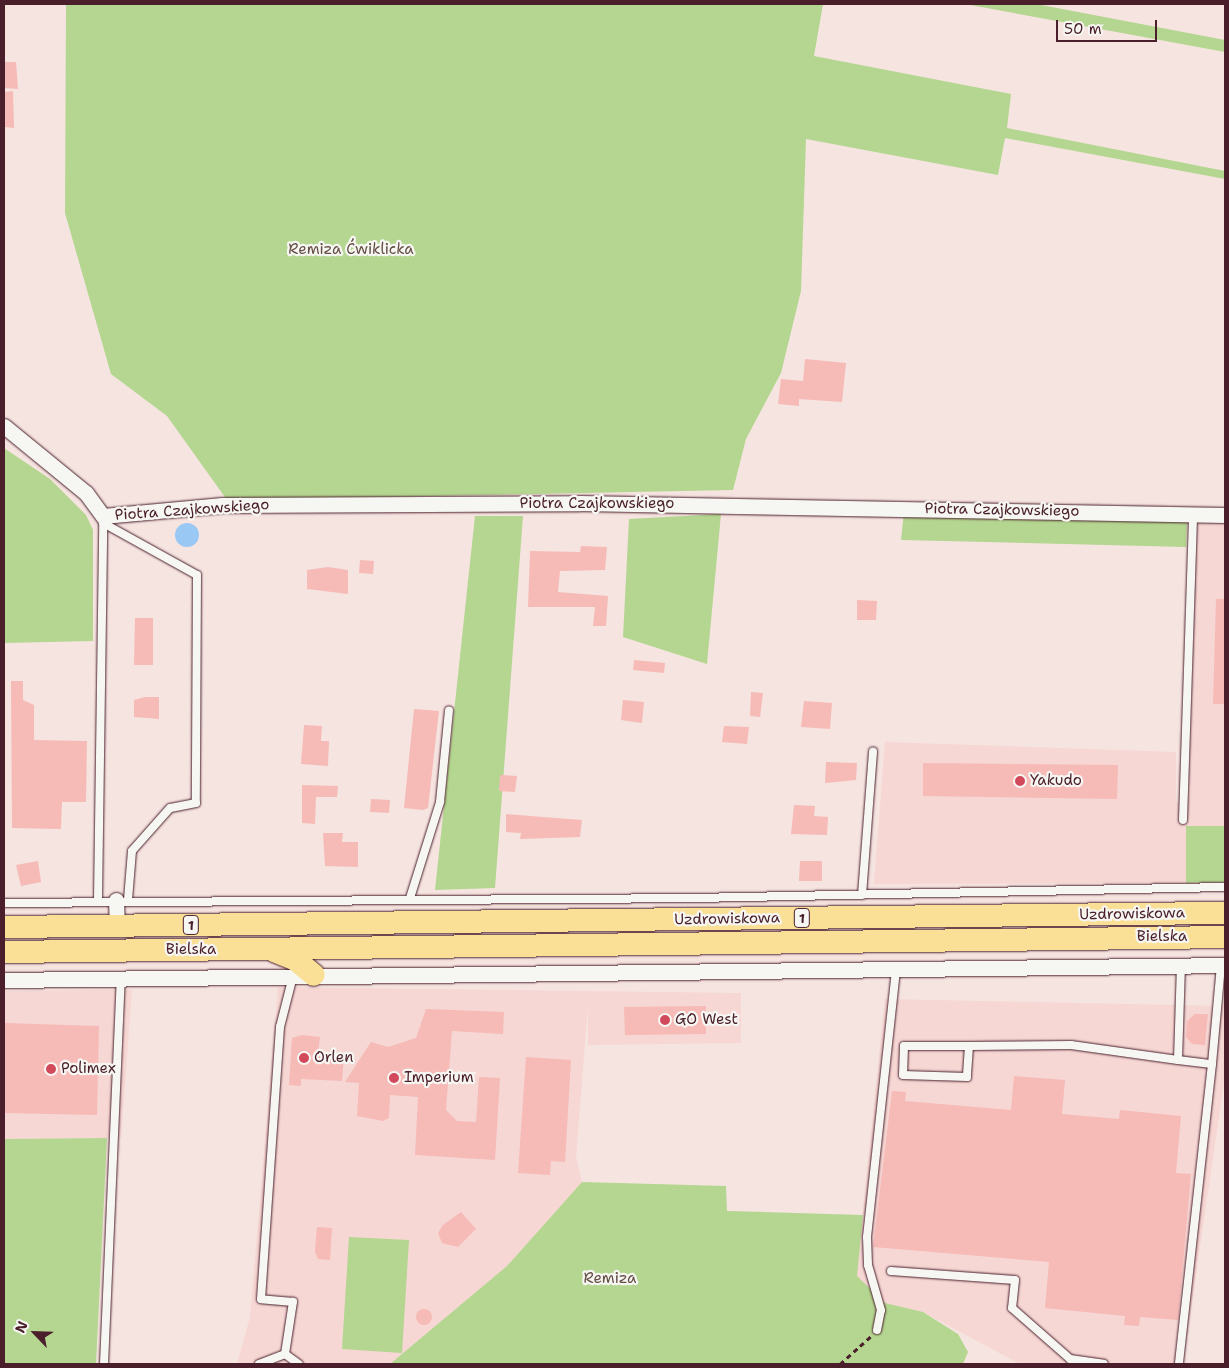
<!DOCTYPE html>
<html>
<head>
<meta charset="utf-8">
<style>
	body { margin:0 }
	#map { position:relative; width:1229px; height:1368px; overflow:hidden; background:#f6e4e0; font-family:"Shantell Sans",sans-serif }
	div>[style] { position:absolute }
	.built>* { inset:0; background:#f6d7d4 }
	.green>* { inset:0; background:#b4d690 }
	.water>* { inset:0; background:#9ac8f5 }
	.round { border-radius:50% }
	.building>* { inset:0; background:#f6bab7 }
	.path>* { height:2.5px; margin-top:-1.25px; transform-origin:0; background:repeating-linear-gradient(90deg,#4a1f2b 0 5px,transparent 0 9px) }
	.roads { filter:drop-shadow(0 0 1px #4a1f2b) drop-shadow(0 0 1px #4a1f2b) }
	.service>* { height:8px; margin:-4px; padding:0 4px; transform-origin:4px; border-radius:4px; background:#f6f6f2 }
	.minor>* { height:15px; margin:-7.5px; padding:0 7.5px; transform-origin:7.5px; border-radius:7.5px; background:#f6f6f2 }
	.primary>* { height:22px; margin:-11px; padding:0 11px; transform-origin:11px; border-radius:11px; background:#fadf96 }
	.dots>* { width:14px; height:14px; translate:-50% -50%; box-sizing:border-box; border:2px solid #f6f6f2; border-radius:50% }
	span { translate:-50% -50%; white-space:nowrap; text-align:center; line-height:1.15; -webkit-text-stroke:4.5px #f6f6f2; paint-order:stroke }
	.shield-label span { padding:1px 4px; background:#f6f6f2; border:1px solid; border-radius:4px; -webkit-text-stroke-width:0 }
	.shield-label { font-size:14px; color:#4a1f2b; font-weight:700 }
	.park-label { font-size:15px; color:#644d44 }
	.street-label { font-size:15px; color:#4a1f2b }
	.poi-label { font-size:15px; color:#4a1f2b }
	.left { translate:0 -50%; text-align:left }
	.frame { position:absolute; inset:0; border:5px solid #4a1f2b; pointer-events:none }
	.north { position:absolute; left:10px; top:1308px; width:50px; height:50px; -webkit-text-stroke:4px #f6f6f2; paint-order:stroke; rotate:294deg; font-size:14px; font-weight:700; line-height:20px; text-align:center; color:#4a1f2b }
	.north::after { content:''; display:block; margin:auto; width:18px; height:22px; background:#4a1f2b; clip-path:polygon(50% 0,100% 100%,50% 72%,0 100%) }
	.scale { position:absolute; left:1056px; top:20px; width:101px; height:22px; box-sizing:border-box; border:2px solid #4a1f2b; border-top:0; padding-left:6px; font-size:15px; line-height:18px; white-space:nowrap; color:#4a1f2b; -webkit-text-stroke:4px #f6f6f2; paint-order:stroke }
</style>
</head>
<body>
<div id="map">
	<div class="built">
		<div style="clip-path:polygon(1197px 519px,1225px 520px,1225px 826px,1186px 826px,1186px 883px,874px 884px,885px 742px,1176px 752px,1176px 802px,1188px 802px)"></div>
		<div style="clip-path:polygon(278px 987px,741px 993px,741px 1043px,588px 1045px,588px 1006px,576px 1157px,582px 1182px,507px 1266px,390px 1364px,237px 1364px,250px 1317px)"></div>
		<div style="clip-path:polygon(132px 990px,121px 1138px,4px 1139px,4px 991px)"></div>
		<div style="clip-path:polygon(885px 999px,1225px 1006px,1225px 1076px,1183px 1364px,1020px 1364px,923px 1312px,885px 1303px,856px 1276px)"></div>
	</div>
	<div class="green">
		<div style="clip-path:polygon(66px 4px,823px 4px,814px 56px,1011px 94px,1007px 128px,1225px 171px,1225px 179px,1005px 138px,998px 175px,806px 139px,801px 291px,781px 373px,746px 439px,733px 490px,227px 500px,167px 416px,111px 374px,65px 213px)"></div>
		<div style="clip-path:polygon(965px 4px,1036px 4px,1225px 40px,1225px 52px)"></div>
		<div style="clip-path:polygon(4px 448px,50px 479px,86px 515px,93px 530px,93px 641px,4px 643px)"></div>
		<div style="clip-path:polygon(904px 512px,1187px 519px,1186px 547px,901px 540px)"></div>
		<div style="clip-path:polygon(721px 514px,707px 664px,623px 637px,629px 519px)"></div>
		<div style="clip-path:polygon(475px 516px,523px 516px,495px 888px,435px 890px)"></div>
		<div style="clip-path:polygon(1186px 826px,1225px 826px,1225px 882px,1186px 883px)"></div>
		<div style="clip-path:polygon(107px 1138px,96px 1364px,4px 1364px,4px 1139px)"></div>
		<div style="clip-path:polygon(582px 1182px,726px 1186px,727px 1211px,863px 1215px,857px 1276px,885px 1303px,923px 1312px,958px 1334px,968px 1352px,963px 1364px,390px 1364px,507px 1266px)"></div>
		<div style="clip-path:polygon(349px 1237px,409px 1240px,402px 1353px,342px 1349px)"></div>
	</div>
	<div class="water">
		<div class="round" style="left:175px;top:523px;width:24px;height:24px"></div>
	</div>
	<div class="building">
		<div style="clip-path:polygon(4px 62px,16px 62px,18px 89px,4px 88px)"></div>
		<div style="clip-path:polygon(13px 91px,14px 128px,4px 127px,4px 92px)"></div>
		<div style="clip-path:polygon(805px 359px,846px 363px,842px 402px,799px 399px,799px 406px,778px 404px,781px 379px,803px 381px)"></div>
		<div style="clip-path:polygon(581px 546px,607px 547px,605px 570px,560px 571px,558px 592px,608px 596px,606px 626px,593px 626px,595px 607px,528px 607px,530px 551px,580px 552px)"></div>
		<div style="clip-path:polygon(360px 560px,374px 561px,373px 574px,359px 573px)"></div>
		<div style="clip-path:polygon(328px 567px,348px 570px,348px 594px,307px 589px,307px 570px)"></div>
		<div style="clip-path:polygon(1216px 599px,1225px 599px,1225px 704px,1213px 704px)"></div>
		<div style="clip-path:polygon(857px 600px,877px 601px,876px 620px,857px 620px)"></div>
		<div style="clip-path:polygon(135px 618px,153px 618px,153px 665px,134px 665px)"></div>
		<div style="clip-path:polygon(634px 660px,665px 663px,664px 673px,633px 670px)"></div>
		<div style="clip-path:polygon(11px 681px,23px 681px,23px 700px,34px 705px,34px 740px,87px 741px,86px 802px,62px 802px,61px 829px,12px 828px)"></div>
		<div style="clip-path:polygon(751px 692px,763px 693px,760px 717px,750px 716px)"></div>
		<div style="clip-path:polygon(145px 697px,159px 697px,159px 719px,134px 717px,134px 700px)"></div>
		<div style="clip-path:polygon(623px 700px,644px 702px,642px 723px,621px 720px)"></div>
		<div style="clip-path:polygon(804px 701px,832px 703px,830px 729px,801px 727px)"></div>
		<div style="clip-path:polygon(414px 709px,439px 711px,428px 808px,423px 810px,404px 808px)"></div>
		<div style="clip-path:polygon(304px 725px,322px 726px,321px 741px,329px 741px,328px 766px,301px 764px)"></div>
		<div style="clip-path:polygon(724px 726px,749px 727px,747px 744px,722px 742px)"></div>
		<div style="clip-path:polygon(826px 762px,857px 763px,856px 780px,825px 783px)"></div>
		<div style="clip-path:polygon(923px 763px,1118px 765px,1117px 799px,923px 796px)"></div>
		<div style="clip-path:polygon(500px 775px,517px 776px,515px 792px,499px 791px)"></div>
		<div style="clip-path:polygon(302px 785px,338px 786px,337px 797px,316px 797px,315px 824px,302px 823px)"></div>
		<div style="clip-path:polygon(371px 799px,390px 800px,389px 813px,370px 812px)"></div>
		<div style="clip-path:polygon(794px 805px,815px 806px,814px 816px,828px 817px,827px 835px,791px 834px)"></div>
		<div style="clip-path:polygon(506px 814px,582px 820px,580px 837px,520px 839px,521px 833px,506px 832px)"></div>
		<div style="clip-path:polygon(323px 833px,343px 833px,342px 842px,358px 842px,358px 867px,325px 866px)"></div>
		<div style="clip-path:polygon(38px 861px,41px 882px,21px 886px,16px 865px)"></div>
		<div style="clip-path:polygon(800px 861px,822px 861px,822px 881px,799px 881px)"></div>
		<div style="clip-path:polygon(706px 1006px,706px 1034px,625px 1035px,624px 1007px)"></div>
		<div style="clip-path:polygon(426px 1009px,504px 1012px,503px 1034px,452px 1031px,446px 1110px,457px 1121px,476px 1122px,479px 1077px,500px 1078px,495px 1160px,415px 1155px,418px 1097px,390px 1095px,389px 1118px,383px 1121px,357px 1116px,359px 1083px,345px 1082px,371px 1042px,388px 1047px,416px 1038px)"></div>
		<div style="clip-path:polygon(1195px 1014px,1208px 1014px,1205px 1045px,1192px 1044px,1186px 1037px,1187px 1021px)"></div>
		<div style="clip-path:polygon(4px 1023px,99px 1026px,97px 1115px,4px 1113px)"></div>
		<div style="clip-path:polygon(302px 1035px,320px 1037px,318px 1053px,344px 1055px,342px 1081px,301px 1079px,301px 1086px,289px 1085px,292px 1038px)"></div>
		<div style="clip-path:polygon(526px 1057px,571px 1060px,565px 1162px,551px 1161px,550px 1175px,518px 1173px)"></div>
		<div style="clip-path:polygon(1014px 1076px,1065px 1080px,1062px 1114px,1119px 1119px,1120px 1110px,1181px 1116px,1176px 1173px,1191px 1174px,1178px 1320px,1140px 1317px,1139px 1326px,1124px 1325px,1125px 1316px,1045px 1308px,1049px 1262px,873px 1247px,892px 1091px,906px 1092px,905px 1101px,1011px 1110px)"></div>
		<div style="clip-path:polygon(461px 1212px,476px 1229px,458px 1247px,442px 1243px,438px 1233px,443px 1225px)"></div>
		<div style="clip-path:polygon(317px 1227px,332px 1228px,330px 1260px,318px 1259px,315px 1252px)"></div>
		<div class="round" style="left:416px;top:1309px;width:16px;height:16px"></div>
	</div>
	<div class="path">
		<div style="left:840px;top:1364px;width:42px;rotate:-42.1deg"></div>
	</div>
	<div class="roads">
		<div class="service">
			<div style="left:103px;top:523px;width:107px;rotate:29deg"></div>
			<div style="left:197px;top:575px;width:228px;rotate:90.3deg"></div>
			<div style="left:196px;top:803px;width:26px;rotate:169deg"></div>
			<div style="left:170px;top:808px;width:57px;rotate:131.5deg"></div>
			<div style="left:132px;top:851px;width:49px;rotate:94.7deg"></div>
			<div style="left:1183px;top:820px;width:306px;rotate:-88.1deg"></div>
			<div style="left:862px;top:895px;width:144px;rotate:-85.6deg"></div>
			<div style="left:410px;top:898px;width:101px;rotate:-72.6deg"></div>
			<div style="left:440px;top:802px;width:92px;rotate:-84.4deg"></div>
			<div style="left:98px;top:900px;width:381px;rotate:-89.2deg"></div>
			<div style="left:4px;top:903px;width:691px;rotate:-0.41deg"></div>
			<div style="left:695px;top:898px;width:530px;rotate:-1.19deg"></div>
			<div style="left:969px;top:1046px;width:31px;rotate:94deg"></div>
			<div style="left:967px;top:1077px;width:64px;rotate:-178.2deg"></div>
			<div style="left:903px;top:1075px;width:29px;rotate:-88deg"></div>
			<div style="left:904px;top:1046px;width:65px"></div>
			<div style="left:969px;top:1046px;width:102px;rotate:-0.6deg"></div>
			<div style="left:1071px;top:1045px;width:108px;rotate:8deg"></div>
			<div style="left:1178px;top:1060px;width:95px;rotate:-88.2deg"></div>
			<div style="left:1178px;top:1060px;width:34px;rotate:7deg"></div>
			<div style="left:1212px;top:1064px;width:302px;rotate:96.3deg"></div>
			<div style="left:1212px;top:1064px;width:99px;rotate:-84.8deg"></div>
			<div style="left:891px;top:1271px;width:124px;rotate:4.2deg"></div>
			<div style="left:1015px;top:1280px;width:28px;rotate:96deg"></div>
			<div style="left:1012px;top:1308px;width:77px;rotate:41.3deg"></div>
			<div style="left:1070px;top:1359px;width:34px;rotate:8deg"></div>
			<div style="left:877px;top:1330px;width:20px;rotate:-79deg"></div>
			<div style="left:881px;top:1310px;width:47px;rotate:-106.1deg"></div>
			<div style="left:868px;top:1265px;width:28px;rotate:-92deg"></div>
			<div style="left:867px;top:1237px;width:270px;rotate:-83.8deg"></div>
			<div style="left:285px;top:1354px;width:53px;rotate:-81.3deg"></div>
			<div style="left:293px;top:1302px;width:32px;rotate:-175deg"></div>
			<div style="left:261px;top:1299px;width:273px;rotate:-86deg"></div>
			<div style="left:280px;top:1027px;width:53px;rotate:-75.7deg"></div>
			<div style="left:104px;top:1364px;width:386px;rotate:-87.5deg"></div>
			<div style="left:259px;top:1364px;width:28px;rotate:-21deg"></div>
			<div style="left:285px;top:1354px;width:17px;rotate:36deg"></div>
		</div>
		<div class="minor">
			<div style="left:4px;top:426px;width:106px;rotate:39.3deg"></div>
			<div style="left:86px;top:493px;width:29px;rotate:54deg"></div>
			<div style="left:103px;top:516px;width:120px;rotate:-5.3deg"></div>
			<div style="left:222px;top:505px;width:358px;rotate:-0.3deg"></div>
			<div style="left:580px;top:503px;width:645px;rotate:1.07deg"></div>
			<div style="left:116px;top:900px;width:26px;rotate:88deg"></div>
			<div style="left:4px;top:980px;width:1221px;rotate:-0.7deg"></div>
		</div>
		<div class="primary">
			<div style="left:4px;top:927px;width:1221px;rotate:-0.66deg"></div>
			<div style="left:274px;top:951px;width:24px;rotate:22deg"></div>
			<div style="left:296px;top:960px;width:23px;rotate:40deg"></div>
			<div style="left:4px;top:952px;width:1221px;rotate:-0.7deg"></div>
		</div>
	</div>
	<div class="dots">
		<div style="left:1020px;top:781px;background:#d1495b"></div>
		<div style="left:665px;top:1020px;background:#d1495b"></div>
		<div style="left:304px;top:1058px;background:#d1495b"></div>
		<div style="left:51px;top:1069px;background:#d1495b"></div>
		<div style="left:394px;top:1078px;background:#d1495b"></div>
	</div>
	<div class="shield-label">
		<span style="left:802px;top:918px">1</span>
		<span style="left:191px;top:925px">1</span>
	</div>
	<div class="park-label">
		<span style="left:351px;top:250px">Remiza Ćwiklicka</span>
		<span style="left:610px;top:1279px">Remiza</span>
	</div>
	<div class="street-label">
		<span style="left:597px;top:504px">Piotra Czajkowskiego</span>
		<span style="left:192px;top:510px;rotate:-4deg">Piotra Czajkowskiego</span>
		<span style="left:1002px;top:510px;rotate:1deg">Piotra Czajkowskiego</span>
		<span style="left:1132px;top:914px;rotate:-1deg">Uzdrowiskowa</span>
		<span style="left:727px;top:919px;rotate:-1deg">Uzdrowiskowa</span>
		<span style="left:1162px;top:937px">Bielska</span>
		<span style="left:191px;top:950px">Bielska</span>
	</div>
	<div class="poi-label">
		<span class="left" style="left:1030px;top:781px">Yakudo</span>
		<span class="left" style="left:675px;top:1020px">GO West</span>
		<span class="left" style="left:314px;top:1058px">Orlen</span>
		<span class="left" style="left:61px;top:1069px">Polimex</span>
		<span class="left" style="left:404px;top:1078px">Imperium</span>
	</div>
	<div class="frame"></div>
	<div class="north">N</div>
	<div class="scale">50 m</div>
</div>
</body>
</html>
